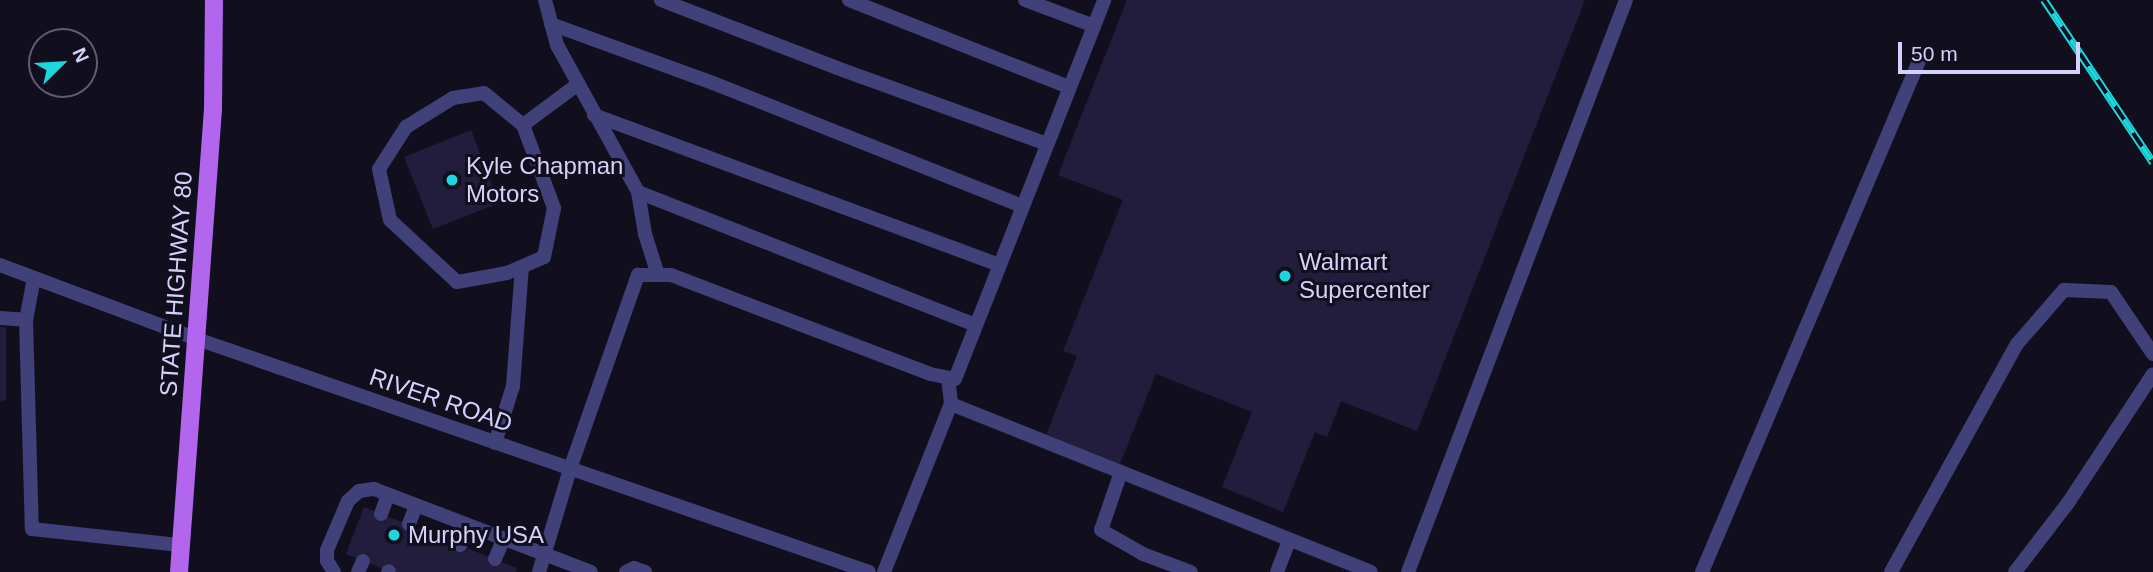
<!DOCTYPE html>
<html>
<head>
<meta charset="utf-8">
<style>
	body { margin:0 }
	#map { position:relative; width:2153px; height:572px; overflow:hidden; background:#110f1e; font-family:Helvetica,sans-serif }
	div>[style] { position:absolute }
	.building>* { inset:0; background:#221d3d }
	.service>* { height:14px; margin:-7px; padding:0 7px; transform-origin:7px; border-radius:7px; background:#3f4178 }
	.minor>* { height:14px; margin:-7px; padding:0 7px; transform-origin:7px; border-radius:7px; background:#3f4178 }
	.tertiary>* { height:14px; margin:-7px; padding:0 7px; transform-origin:7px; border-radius:7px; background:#3f4178 }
	.primary>* { height:18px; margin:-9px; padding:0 9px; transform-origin:9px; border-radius:9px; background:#b166ed }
	.rail>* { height:8px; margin-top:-4px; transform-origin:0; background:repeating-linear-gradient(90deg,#110f1e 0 16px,#1bd7dd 0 32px); box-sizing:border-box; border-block:2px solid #1bd7dd }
	.dots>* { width:19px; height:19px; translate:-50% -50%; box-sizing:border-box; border:4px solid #110f1e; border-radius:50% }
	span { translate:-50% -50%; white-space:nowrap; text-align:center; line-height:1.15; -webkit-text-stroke:6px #110f1e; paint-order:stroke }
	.poi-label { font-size:24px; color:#d4d2fa }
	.left { translate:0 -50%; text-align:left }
	.street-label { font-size:24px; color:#d4d2fa }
	.north { position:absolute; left:28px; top:28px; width:70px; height:70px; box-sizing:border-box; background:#110f1e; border:2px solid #5f5d76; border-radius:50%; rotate:66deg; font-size:19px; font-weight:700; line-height:28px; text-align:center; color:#d4d2fa }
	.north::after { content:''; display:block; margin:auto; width:24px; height:32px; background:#1bd7dd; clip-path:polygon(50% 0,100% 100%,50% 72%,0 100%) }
	.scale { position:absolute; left:1898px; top:42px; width:182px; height:32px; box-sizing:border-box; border:4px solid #d4d2fa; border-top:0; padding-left:9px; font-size:21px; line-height:24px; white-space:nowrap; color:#d4d2fa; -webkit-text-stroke:5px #110f1e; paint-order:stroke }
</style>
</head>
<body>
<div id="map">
	<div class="building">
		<div style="clip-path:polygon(1127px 0,1585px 0,1417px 431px,1341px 401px,1327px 437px,1315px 432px,1283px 512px,1222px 487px,1252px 412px,1156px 374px,1120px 464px,1046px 435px,1077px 356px,1063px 351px,1123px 200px,1058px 175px)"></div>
		<div style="clip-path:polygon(471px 130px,499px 203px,433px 229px,404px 157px)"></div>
		<div style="clip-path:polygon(0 327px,6px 327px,6px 400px,0 401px)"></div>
		<div style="clip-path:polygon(364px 507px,517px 568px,515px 572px,391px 572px,346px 554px)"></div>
	</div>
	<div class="service">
		<div style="left:545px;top:0;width:47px;rotate:75.1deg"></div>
		<div style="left:557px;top:45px;width:168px;rotate:61.1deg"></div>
		<div style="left:638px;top:192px;width:43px;rotate:80.5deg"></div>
		<div style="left:645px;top:234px;width:43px;rotate:72.4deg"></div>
		<div style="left:661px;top:0;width:189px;rotate:21.1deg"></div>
		<div style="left:837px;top:68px;width:223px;rotate:19.9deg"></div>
		<div style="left:849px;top:0;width:237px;rotate:21.6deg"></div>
		<div style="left:1025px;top:0;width:74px;rotate:20.6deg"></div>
		<div style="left:551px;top:24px;width:172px;rotate:20deg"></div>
		<div style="left:713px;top:83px;width:333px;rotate:21.7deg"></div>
		<div style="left:594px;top:115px;width:432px;rotate:20.3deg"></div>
		<div style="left:523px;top:125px;width:89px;rotate:69.5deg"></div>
		<div style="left:554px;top:208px;width:50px;rotate:101.5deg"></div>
		<div style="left:544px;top:257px;width:40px;rotate:156.6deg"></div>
		<div style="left:507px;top:273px;width:51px;rotate:169.8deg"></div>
		<div style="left:457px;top:282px;width:91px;rotate:-137.2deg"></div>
		<div style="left:390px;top:220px;width:52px;rotate:-102.2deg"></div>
		<div style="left:379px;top:169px;width:50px;rotate:-57.3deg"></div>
		<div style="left:406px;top:127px;width:55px;rotate:-31.7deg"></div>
		<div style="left:453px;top:98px;width:31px;rotate:-9deg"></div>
		<div style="left:484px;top:93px;width:50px;rotate:39.4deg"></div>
		<div style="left:523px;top:125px;width:69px;rotate:-36.7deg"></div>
		<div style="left:638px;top:192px;width:362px;rotate:21.5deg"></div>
		<div style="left:0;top:318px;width:26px;rotate:4deg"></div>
		<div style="left:26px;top:320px;width:43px;rotate:-79.2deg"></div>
		<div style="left:26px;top:320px;width:209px;rotate:88.4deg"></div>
		<div style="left:32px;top:529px;width:149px;rotate:6.2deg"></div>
		<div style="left:948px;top:378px;width:26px;rotate:83deg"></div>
		<div style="left:951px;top:404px;width:452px;rotate:21.8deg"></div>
		<div style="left:495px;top:443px;width:60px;rotate:-72.5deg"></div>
		<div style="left:513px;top:386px;width:119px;rotate:-85.7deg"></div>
		<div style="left:1121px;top:472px;width:61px;rotate:109deg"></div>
		<div style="left:1101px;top:530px;width:48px;rotate:29.7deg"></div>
		<div style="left:1143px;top:554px;width:51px;rotate:20.6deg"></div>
		<div style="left:381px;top:514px;width:20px;rotate:-70deg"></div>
		<div style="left:409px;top:524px;width:19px;rotate:-69deg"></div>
		<div style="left:460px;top:545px;width:21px;rotate:-67deg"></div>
		<div style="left:495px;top:559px;width:21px;rotate:-67deg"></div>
		<div style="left:334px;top:572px;width:13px;rotate:-122deg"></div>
		<div style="left:327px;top:561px;width:11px;rotate:-90deg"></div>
		<div style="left:327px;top:550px;width:53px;rotate:-66.8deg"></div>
		<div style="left:348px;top:501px;width:15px;rotate:-42deg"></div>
		<div style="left:359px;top:491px;width:15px;rotate:-8deg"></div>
		<div style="left:374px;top:489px;width:232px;rotate:20.9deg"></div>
		<div style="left:358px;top:572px;width:12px;rotate:-66deg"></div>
		<div style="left:388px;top:572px;width:1px;rotate:-45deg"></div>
		<div style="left:539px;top:572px;width:108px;rotate:-73.2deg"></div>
		<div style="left:570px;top:469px;width:206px;rotate:-70.7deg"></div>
		<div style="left:638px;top:275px;width:33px"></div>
		<div style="left:671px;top:275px;width:277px;rotate:20.9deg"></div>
		<div style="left:930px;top:374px;width:25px;rotate:11deg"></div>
		<div style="left:955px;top:379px;width:407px;rotate:-68.5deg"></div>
		<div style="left:626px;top:572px;width:9px;rotate:-27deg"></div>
		<div style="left:634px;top:568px;width:12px;rotate:20deg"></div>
		<div style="left:884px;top:572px;width:181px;rotate:-68.3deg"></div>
		<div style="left:1277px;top:572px;width:34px;rotate:-69deg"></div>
		<div style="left:1408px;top:572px;width:612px;rotate:-69.14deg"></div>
	</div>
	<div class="minor">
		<div style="left:197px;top:339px;width:711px;rotate:19.12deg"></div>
		<div style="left:1702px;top:572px;width:555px;rotate:-66.99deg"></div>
		<div style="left:1891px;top:572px;width:260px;rotate:-61.1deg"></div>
		<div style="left:2017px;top:344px;width:72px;rotate:-49deg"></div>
		<div style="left:2064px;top:290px;width:47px;rotate:2.4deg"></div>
		<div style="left:2111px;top:292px;width:75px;rotate:55.9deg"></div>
		<div style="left:2015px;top:572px;width:87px;rotate:-52.5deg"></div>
		<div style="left:2068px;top:503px;width:154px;rotate:-56.6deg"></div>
	</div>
	<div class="tertiary">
		<div style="left:0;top:265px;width:210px;rotate:20.6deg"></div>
	</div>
	<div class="primary">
		<div style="left:179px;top:572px;width:463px;rotate:-85.8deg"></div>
		<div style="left:213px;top:110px;width:110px;rotate:-89.5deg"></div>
	</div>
	<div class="rail">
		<div style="left:2044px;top:0;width:196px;rotate:56.2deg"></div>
	</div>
	<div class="dots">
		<div style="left:452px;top:180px;background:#1bd7dd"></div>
		<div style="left:1285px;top:276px;background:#1bd7dd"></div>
		<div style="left:394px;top:535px;background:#1bd7dd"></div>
	</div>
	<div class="poi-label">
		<span class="left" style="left:466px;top:180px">Kyle Chapman<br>Motors</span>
		<span class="left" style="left:1299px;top:276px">Walmart<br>Supercenter</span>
		<span class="left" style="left:408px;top:535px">Murphy USA</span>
	</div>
	<div class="street-label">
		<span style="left:176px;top:284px;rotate:-86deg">STATE HIGHWAY 80</span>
		<span style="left:441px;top:400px;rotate:19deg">RIVER ROAD</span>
	</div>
	<div class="north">N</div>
	<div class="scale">50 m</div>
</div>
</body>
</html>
